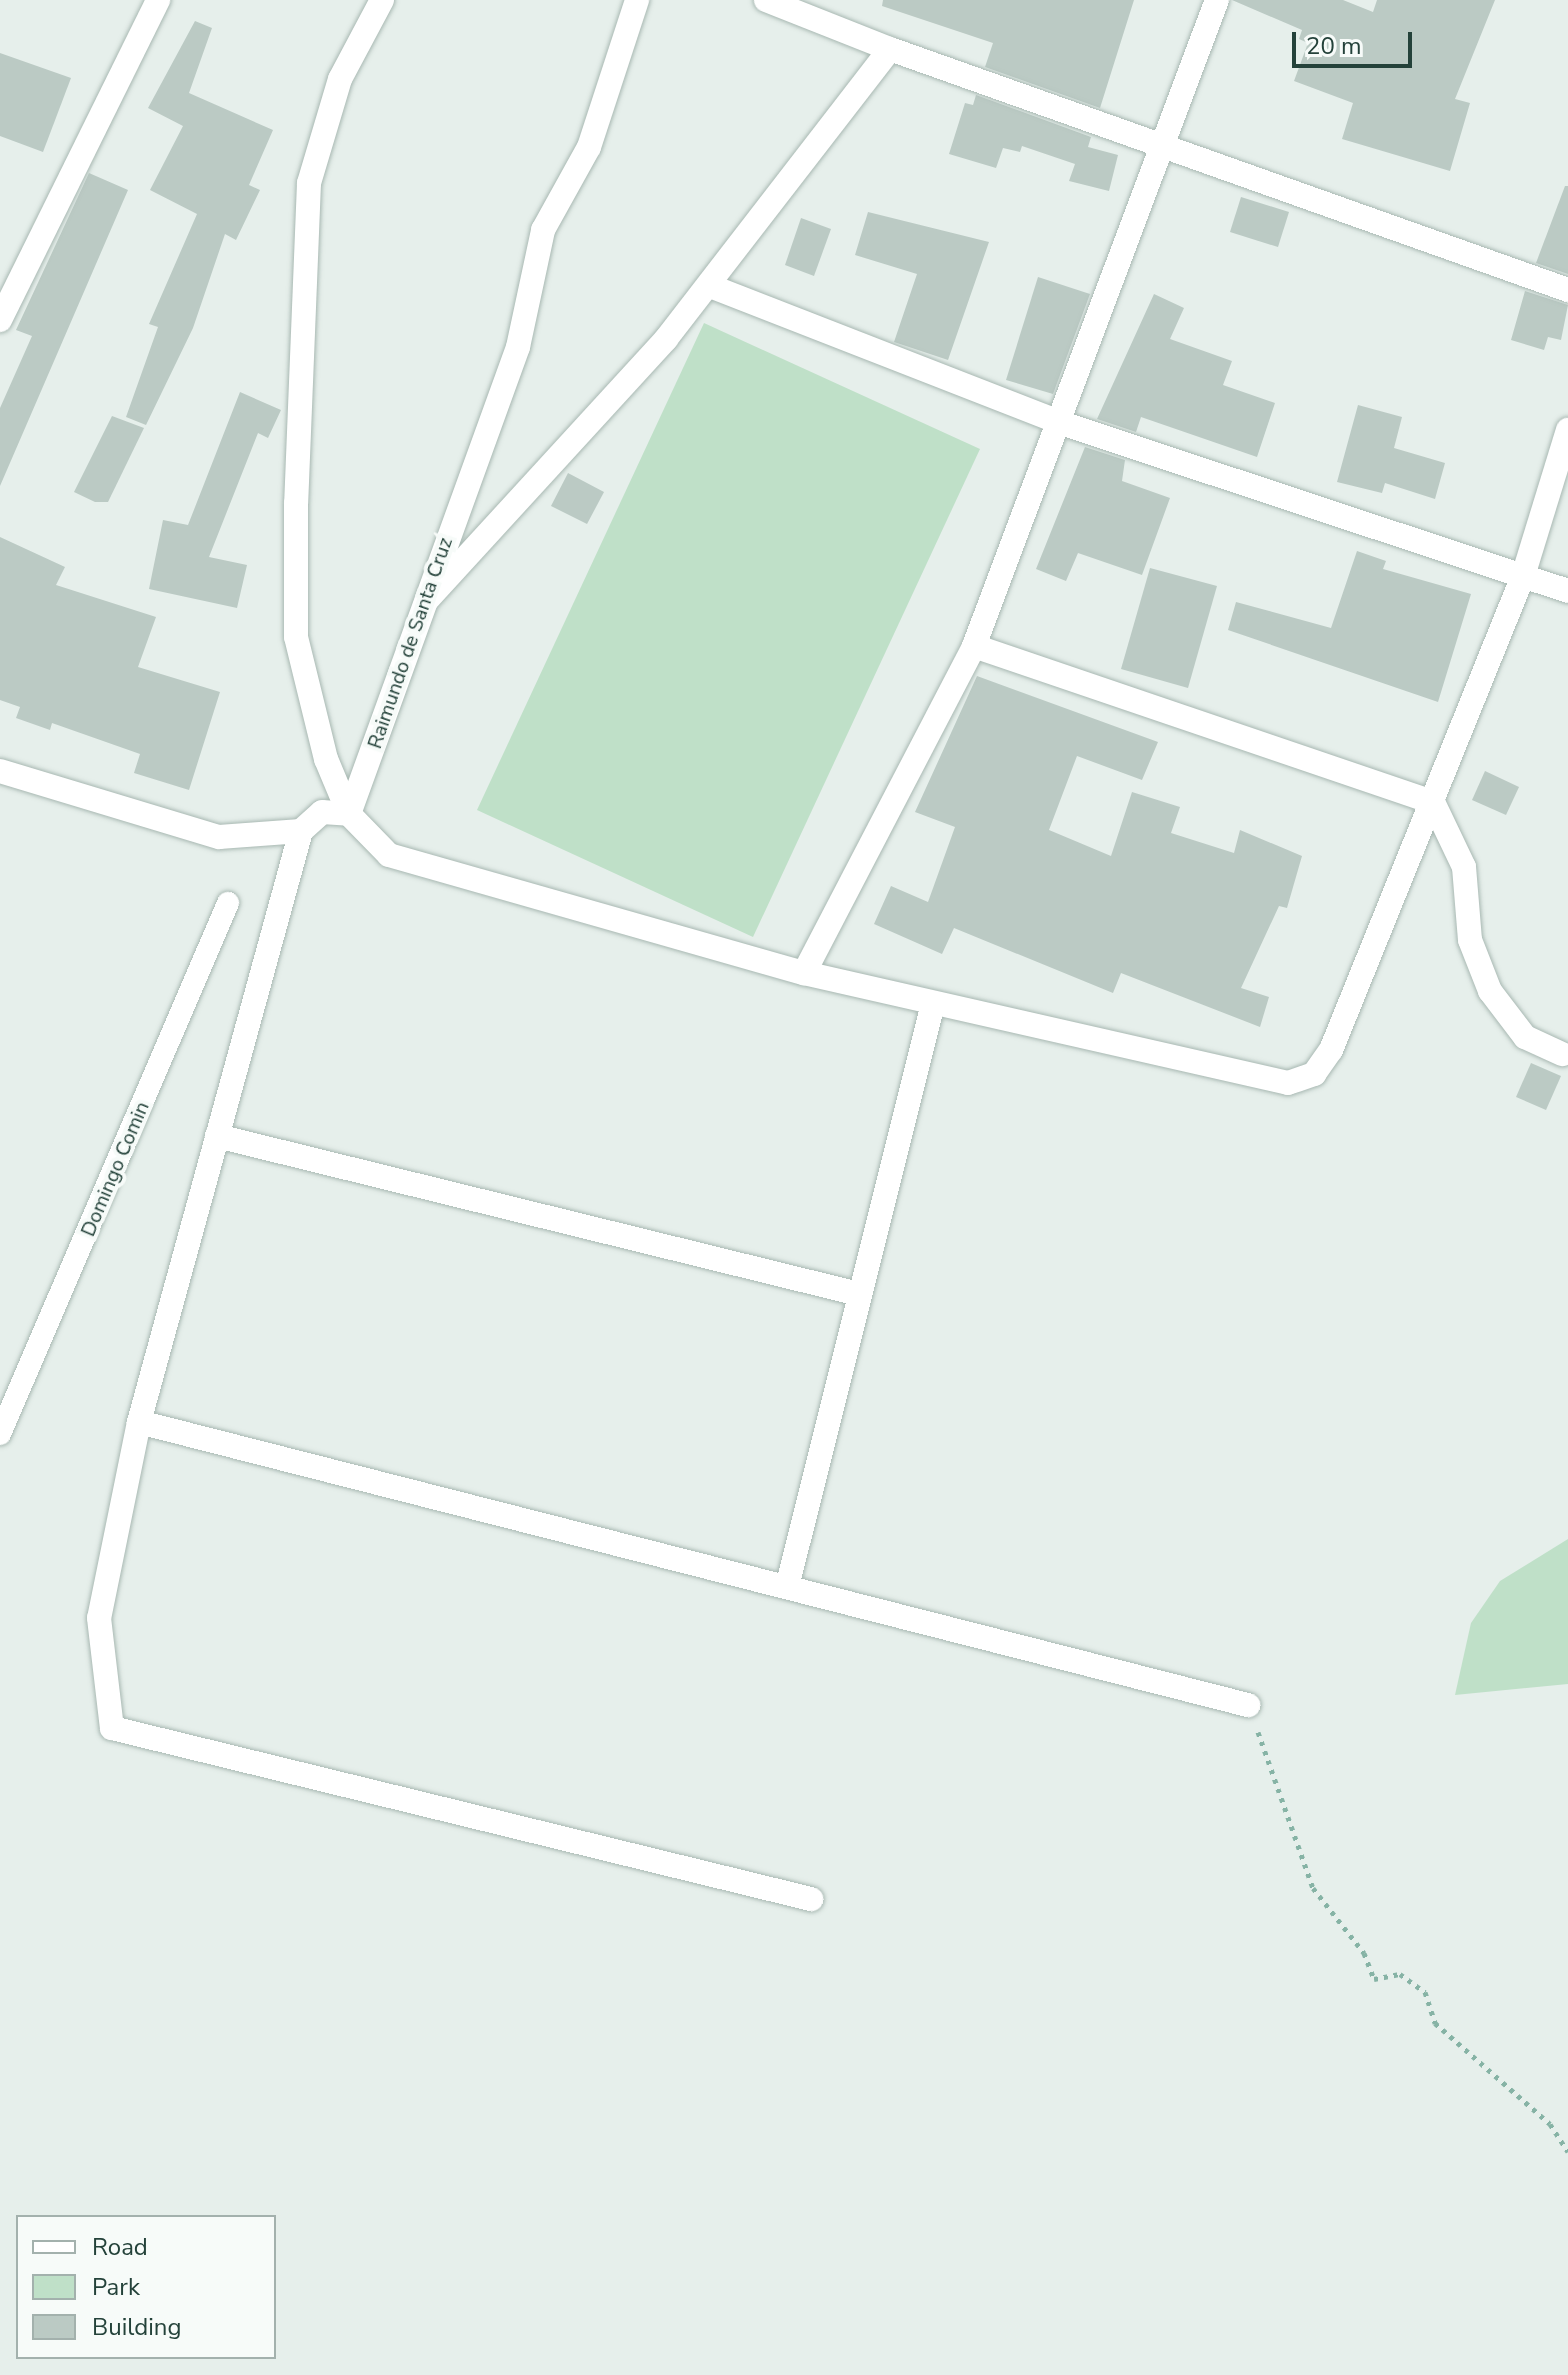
<!DOCTYPE html>
<html>
<head>
<meta charset="utf-8">
<style>
	body { margin:0 }
	#map { position:relative; width:1568px; height:2375px; overflow:hidden; background:#e6efeb; font-family:"Nunito Sans",sans-serif }
	div>[style] { position:absolute }
	.green>* { inset:0; background:#bfe0c8 }
	.building>* { inset:0; background:#bbcac4 }
	.path>* { height:5px; margin-top:-2.5px; transform-origin:0; background:repeating-linear-gradient(90deg,#86b3a5 0 4px,transparent 0 10px) }
	.roads { filter:drop-shadow(0 0 2px #a8b8b2) drop-shadow(0 0 2px #a8b8b2) }
	.lane>* { height:22px; margin:-11px; padding:0 11px; transform-origin:11px; border-radius:11px; background:#fff }
	.street>* { height:24px; margin:-12px; padding:0 12px; transform-origin:12px; border-radius:12px; background:#fff }
	.secondary>* { height:24px; margin:-12px; padding:0 12px; transform-origin:12px; border-radius:12px; background:#fff }
	span { translate:-50% -50%; white-space:nowrap; text-align:center; line-height:1.15; -webkit-text-stroke:8px #f7fbf9; paint-order:stroke }
	.street-label { font-size:20px; color:#24423a }
	.legend { position:absolute; left:16px; top:2215px; width:260px; height:144px; box-sizing:border-box; background:#f7fbf9; border:2px solid #a3b1ad; margin:0; padding:10px 14px; list-style:none; font-size:24px; color:#24423a }
	.legend li { display:flex; align-items:center; gap:16px; height:40px }
	.legend b { width:40px; border:2px solid #a3b1ad }
	.scale { position:absolute; left:1292px; top:32px; width:120px; height:36px; box-sizing:border-box; border:4px solid #24423a; border-top:0; padding-left:10px; font-size:24px; line-height:28px; white-space:nowrap; color:#24423a; -webkit-text-stroke:6px #f7fbf9; paint-order:stroke }
</style>
</head>
<body>
<div id="map">
	<div class="green">
		<div style="clip-path:polygon(704px 323px,980px 449px,753px 937px,477px 810px)"></div>
		<div style="clip-path:polygon(1568px 1539px,1568px 1684px,1455px 1695px,1471px 1623px,1500px 1581px)"></div>
	</div>
	<div class="building">
		<div style="clip-path:polygon(883px 0,1134px 0,1100px 108px,985px 67px,993px 43px,882px 6px)"></div>
		<div style="clip-path:polygon(1232px 0,1343px 0,1373px 12px,1377px 0,1495px 0,1455px 99px,1470px 103px,1450px 171px,1342px 139px,1353px 103px,1294px 81px,1308px 43px,1299px 39px,1302px 30px)"></div>
		<div style="clip-path:polygon(195px 21px,212px 28px,189px 93px,273px 130px,249px 185px,260px 190px,236px 240px,225px 234px,193px 328px,146px 425px,126px 417px,158px 327px,149px 324px,197px 214px,150px 190px,183px 126px,148px 108px)"></div>
		<div style="clip-path:polygon(0 53px,71px 78px,43px 152px,0 136px)"></div>
		<div style="clip-path:polygon(976px 95px,1091px 137px,1088px 147px,1118px 155px,1109px 191px,1069px 181px,1075px 164px,1022px 146px,1020px 152px,1003px 148px,996px 168px,949px 154px,965px 103px,973px 105px)"></div>
		<div style="clip-path:polygon(89px 173px,128px 190px,0 486px,0 408px,32px 336px,16px 330px)"></div>
		<div style="clip-path:polygon(1565px 186px,1568px 186px,1568px 274px,1536px 263px)"></div>
		<div style="clip-path:polygon(1241px 197px,1289px 212px,1278px 247px,1230px 232px)"></div>
		<div style="clip-path:polygon(868px 212px,989px 242px,948px 360px,894px 342px,917px 274px,855px 255px)"></div>
		<div style="clip-path:polygon(801px 218px,831px 229px,814px 276px,785px 265px)"></div>
		<div style="clip-path:polygon(1038px 277px,1090px 294px,1053px 394px,1006px 380px)"></div>
		<div style="clip-path:polygon(1525px 291px,1568px 305px,1561px 340px,1548px 337px,1544px 350px,1511px 340px)"></div>
		<div style="clip-path:polygon(1154px 294px,1184px 308px,1170px 339px,1232px 361px,1223px 385px,1275px 403px,1257px 457px,1141px 417px,1136px 432px,1097px 419px)"></div>
		<div style="clip-path:polygon(240px 392px,281px 410px,268px 438px,258px 433px,209px 557px,247px 565px,237px 608px,149px 589px,163px 520px,188px 525px)"></div>
		<div style="clip-path:polygon(1358px 405px,1402px 417px,1394px 448px,1445px 463px,1435px 499px,1385px 483px,1382px 493px,1337px 482px)"></div>
		<div style="clip-path:polygon(112px 416px,144px 428px,108px 502px,95px 502px,74px 492px)"></div>
		<div style="clip-path:polygon(1085px 447px,1125px 460px,1122px 481px,1170px 498px,1142px 575px,1078px 553px,1066px 581px,1036px 569px)"></div>
		<div style="clip-path:polygon(568px 473px,604px 492px,587px 524px,551px 506px)"></div>
		<div style="clip-path:polygon(0 537px,65px 567px,56px 585px,156px 617px,138px 667px,220px 692px,189px 790px,134px 773px,140px 754px,52px 723px,50px 730px,16px 718px,20px 707px,0 700px)"></div>
		<div style="clip-path:polygon(1357px 551px,1386px 561px,1383px 569px,1471px 594px,1438px 702px,1228px 630px,1236px 602px,1331px 628px)"></div>
		<div style="clip-path:polygon(1150px 568px,1217px 586px,1188px 688px,1121px 669px)"></div>
		<div style="clip-path:polygon(977px 676px,1158px 742px,1142px 780px,1077px 756px,1049px 830px,1111px 856px,1132px 792px,1180px 807px,1171px 833px,1234px 853px,1240px 830px,1302px 856px,1287px 908px,1279px 906px,1241px 988px,1269px 997px,1260px 1027px,1121px 973px,1113px 993px,954px 928px,942px 954px,874px 924px,891px 886px,928px 902px,955px 827px,915px 812px)"></div>
		<div style="clip-path:polygon(1485px 771px,1519px 787px,1506px 815px,1472px 800px)"></div>
		<div style="clip-path:polygon(1531px 1063px,1561px 1076px,1546px 1110px,1516px 1097px)"></div>
	</div>
	<div class="path">
		<div style="left:1258px;top:1732px;width:165px;rotate:70.6deg"></div>
		<div style="left:1313px;top:1888px;width:83px;rotate:51.9deg"></div>
		<div style="left:1364px;top:1953px;width:28px;rotate:69deg"></div>
		<div style="left:1374px;top:1979px;width:26px;rotate:-11deg"></div>
		<div style="left:1400px;top:1974px;width:31px;rotate:36deg"></div>
		<div style="left:1425px;top:1992px;width:33px;rotate:72deg"></div>
		<div style="left:1435px;top:2023px;width:153px;rotate:41.3deg"></div>
		<div style="left:1550px;top:2124px;width:33px;rotate:57deg"></div>
	</div>
	<div class="roads">
		<div class="lane">
			<div style="left:0;top:1434px;width:578px;rotate:-66.76deg"></div>
		</div>
		<div class="street">
			<div style="left:382px;top:0;width:89px;rotate:118deg"></div>
			<div style="left:340px;top:79px;width:109px;rotate:106.6deg"></div>
			<div style="left:309px;top:183px;width:320px;rotate:92.3deg"></div>
			<div style="left:296px;top:503px;width:134px;rotate:90deg"></div>
			<div style="left:296px;top:637px;width:126px;rotate:76.2deg"></div>
			<div style="left:326px;top:759px;width:60px;rotate:67.3deg"></div>
			<div style="left:349px;top:814px;width:497px;rotate:-70.1deg"></div>
			<div style="left:518px;top:347px;width:120px;rotate:-77.9deg"></div>
			<div style="left:543px;top:230px;width:95px;rotate:-61deg"></div>
			<div style="left:589px;top:147px;width:155px;rotate:-71.9deg"></div>
			<div style="left:766px;top:0;width:133px;rotate:21.6deg"></div>
			<div style="left:710px;top:286px;width:377px;rotate:21.3deg"></div>
			<div style="left:1061px;top:423px;width:534px;rotate:18.33deg"></div>
			<div style="left:0;top:320px;width:357px;rotate:-63.7deg"></div>
			<div style="left:427px;top:600px;width:354px;rotate:-47.5deg"></div>
			<div style="left:666px;top:339px;width:366px;rotate:-52.3deg"></div>
			<div style="left:890px;top:49px;width:720px;rotate:19.57deg"></div>
			<div style="left:974px;top:646px;width:485px;rotate:18.8deg"></div>
			<div style="left:1433px;top:802px;width:72px;rotate:64.5deg"></div>
			<div style="left:1464px;top:867px;width:73px;rotate:85.3deg"></div>
			<div style="left:1470px;top:940px;width:55px;rotate:68.6deg"></div>
			<div style="left:1490px;top:991px;width:58px;rotate:52.7deg"></div>
			<div style="left:1525px;top:1037px;width:41px;rotate:24.7deg"></div>
			<div style="left:0;top:771px;width:229px;rotate:16.8deg"></div>
			<div style="left:219px;top:837px;width:82px;rotate:-4.2deg"></div>
			<div style="left:301px;top:831px;width:28px;rotate:-42deg"></div>
			<div style="left:322px;top:812px;width:27px;rotate:4deg"></div>
			<div style="left:349px;top:814px;width:57px;rotate:45.7deg"></div>
			<div style="left:389px;top:855px;width:431px;rotate:15.9deg"></div>
			<div style="left:804px;top:973px;width:496px;rotate:12.8deg"></div>
			<div style="left:1288px;top:1083px;width:28px;rotate:-19deg"></div>
			<div style="left:1314px;top:1074px;width:29px;rotate:-55deg"></div>
			<div style="left:1331px;top:1050px;width:511px;rotate:-67.95deg"></div>
			<div style="left:1523px;top:576px;width:153px;rotate:-72.9deg"></div>
			<div style="left:804px;top:973px;width:369px;rotate:-62.5deg"></div>
			<div style="left:974px;top:646px;width:690px;rotate:-69.39deg"></div>
		</div>
		<div class="secondary">
			<div style="left:301px;top:831px;width:613px;rotate:105.33deg"></div>
			<div style="left:139px;top:1422px;width:200px;rotate:101.5deg"></div>
			<div style="left:99px;top:1618px;width:111px;rotate:83.3deg"></div>
			<div style="left:112px;top:1728px;width:720px;rotate:13.75deg"></div>
			<div style="left:217px;top:1136px;width:661px;rotate:13.83deg"></div>
			<div style="left:139px;top:1422px;width:1145px;rotate:14.32deg"></div>
			<div style="left:787px;top:1587px;width:601px;rotate:-75.94deg"></div>
		</div>
	</div>
	<div class="street-label">
		<span style="left:410px;top:643px;rotate:-71deg">Raimundo de Santa Cruz</span>
		<span style="left:115px;top:1169px;rotate:-67deg">Domingo Comin</span>
	</div>
	<ul class="legend">
	<li><b style="height:10px;background:#fff"></b>Road</li>
	<li><b style="height:22px;background:#bfe0c8"></b>Park</li>
	<li><b style="height:22px;background:#bbcac4"></b>Building</li>
	</ul>
	<div class="scale">20 m</div>
</div>
</body>
</html>
